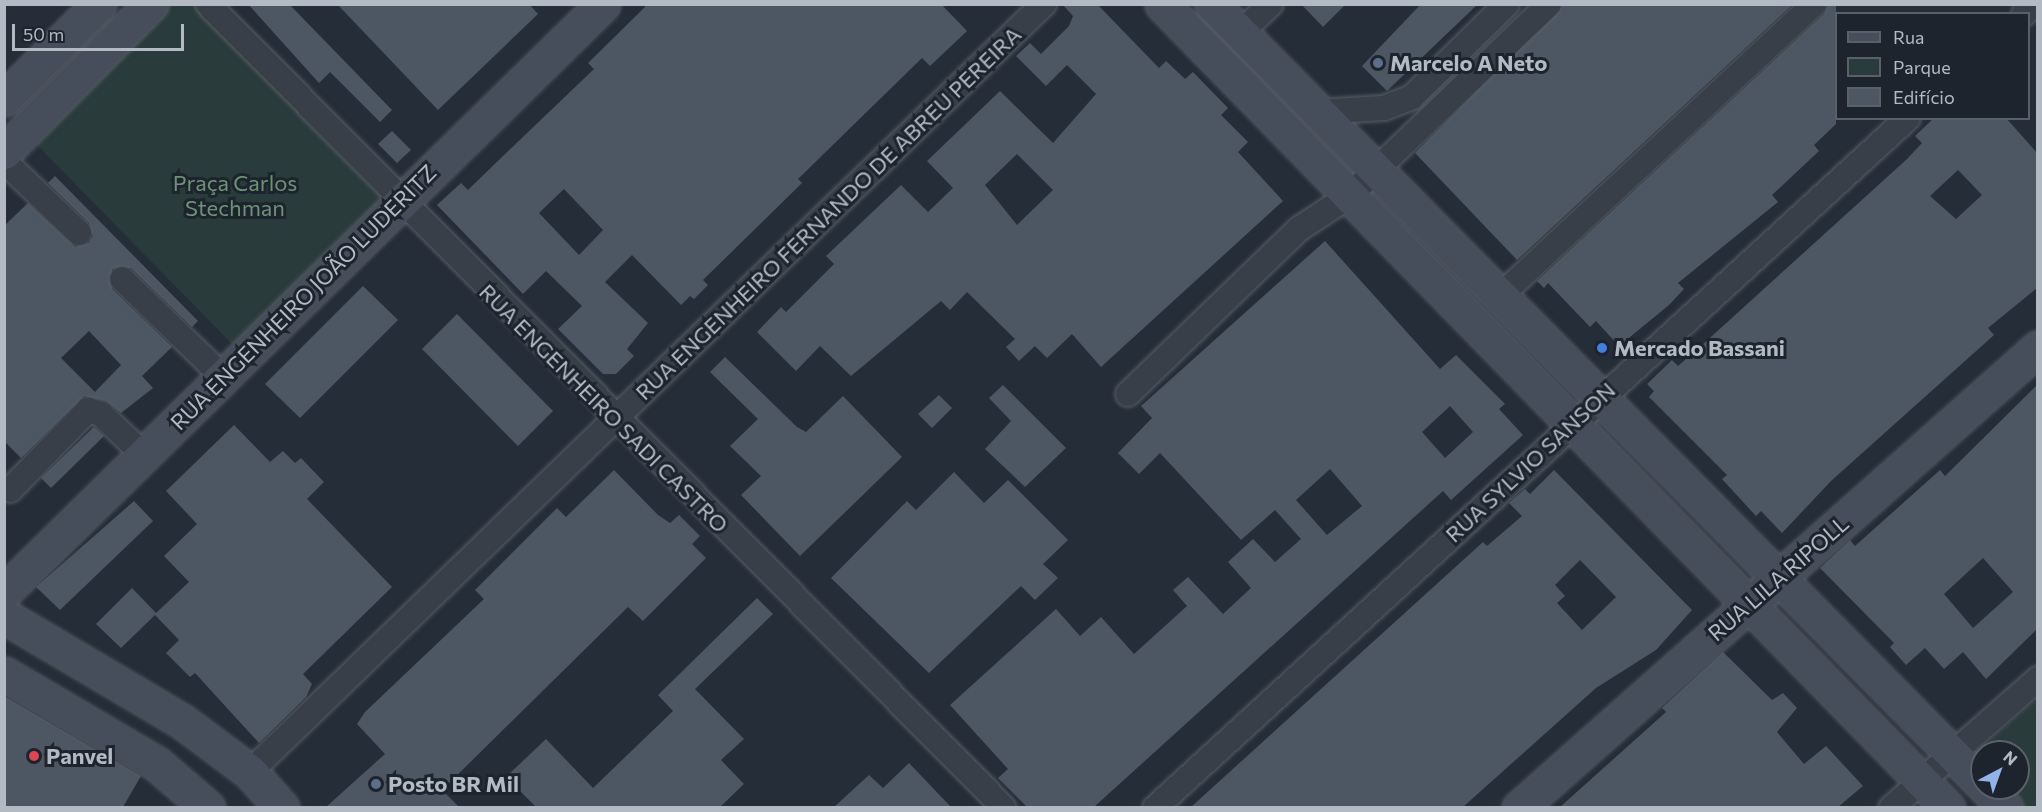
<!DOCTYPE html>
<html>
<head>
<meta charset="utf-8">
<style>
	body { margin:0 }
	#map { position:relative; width:2042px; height:812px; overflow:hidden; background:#252d38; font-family:Commissioner,sans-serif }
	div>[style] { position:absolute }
	.green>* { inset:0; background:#2a3b3b }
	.building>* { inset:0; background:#4d5763 }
	.roads { filter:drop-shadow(0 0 2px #565d66) drop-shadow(0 0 2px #565d66) }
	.street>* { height:24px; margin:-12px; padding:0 12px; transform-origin:12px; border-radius:12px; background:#383f49 }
	.secondary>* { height:33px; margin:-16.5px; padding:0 16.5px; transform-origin:16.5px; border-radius:16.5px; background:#474e5b }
	.dots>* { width:16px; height:16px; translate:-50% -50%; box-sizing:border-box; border:3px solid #1d242d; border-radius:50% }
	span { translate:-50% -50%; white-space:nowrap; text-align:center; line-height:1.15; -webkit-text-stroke:6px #1d242d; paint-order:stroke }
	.poi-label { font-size:22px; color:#b3bac4; font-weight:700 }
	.left { translate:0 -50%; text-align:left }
	.park-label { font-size:22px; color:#6d9376 }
	.street-label { font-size:22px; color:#b3bac4 }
	.frame { position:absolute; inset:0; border:6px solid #b3bac4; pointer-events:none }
	.legend { position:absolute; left:1835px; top:12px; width:195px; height:108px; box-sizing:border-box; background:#1d242d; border:2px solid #596069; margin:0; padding:8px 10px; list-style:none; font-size:18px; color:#b3bac4 }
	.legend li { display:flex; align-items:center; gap:12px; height:30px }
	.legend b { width:30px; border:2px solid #596069 }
	.north { position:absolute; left:1970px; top:740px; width:60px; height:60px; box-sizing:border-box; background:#1d242d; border:2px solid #596069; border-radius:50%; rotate:41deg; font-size:16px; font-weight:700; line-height:24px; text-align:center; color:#b3bac4 }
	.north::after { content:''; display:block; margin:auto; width:21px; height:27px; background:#92b4eb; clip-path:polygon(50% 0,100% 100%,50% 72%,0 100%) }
	.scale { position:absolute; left:12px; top:24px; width:172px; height:27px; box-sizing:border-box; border:3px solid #b3bac4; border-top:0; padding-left:8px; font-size:18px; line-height:21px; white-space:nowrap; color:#b3bac4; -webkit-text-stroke:4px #1d242d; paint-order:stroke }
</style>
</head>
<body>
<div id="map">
	<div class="green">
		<div style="clip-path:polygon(162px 5px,197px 5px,387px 197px,235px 347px,28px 136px)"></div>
		<div style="clip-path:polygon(2037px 699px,2037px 807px,2021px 807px,2003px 788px,2018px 788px,2018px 752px,1982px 752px,1982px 766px,1972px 756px)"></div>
	</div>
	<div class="building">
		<div style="clip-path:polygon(248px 4px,289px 4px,392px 110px,380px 122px,330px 72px,319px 83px)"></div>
		<div style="clip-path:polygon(337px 4px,529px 4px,538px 14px,438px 110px)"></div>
		<div style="clip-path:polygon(evenodd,648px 4px,941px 4px,967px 31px,930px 66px,922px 58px,798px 179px,802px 183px,703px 280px,708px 285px,694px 299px,690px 296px,681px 305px,632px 255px,605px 282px,648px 323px,627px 349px,634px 356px,616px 374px,603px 374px,558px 329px,582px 306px,546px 271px,523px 294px,437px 205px,461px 183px,468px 190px,504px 155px,594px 69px,588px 63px,648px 4px,564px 189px,603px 230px,579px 255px,539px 213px,564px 189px)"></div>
		<div style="clip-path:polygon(evenodd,1062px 4px,1097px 4px,1159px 68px,1166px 61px,1185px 79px,1193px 72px,1228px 108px,1221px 115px,1248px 142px,1238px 152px,1283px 201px,1101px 367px,1072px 334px,1047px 358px,1035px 346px,1019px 361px,1006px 347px,1015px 339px,967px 292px,950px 310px,941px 301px,851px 376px,820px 346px,796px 371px,757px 332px,781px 307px,786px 312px,834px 264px,826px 256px,901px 185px,928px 212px,953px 188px,927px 161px,1000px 91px,1053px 143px,1096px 94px,1067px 65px,1046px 86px,1016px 56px,1030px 43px,1041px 54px,1069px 26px,1073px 16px,1062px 4px,1017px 154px,1053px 190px,1017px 225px,985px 185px,1017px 154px)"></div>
		<div style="clip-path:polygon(1301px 4px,1346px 4px,1323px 27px)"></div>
		<div style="clip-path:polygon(1421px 4px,1478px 4px,1387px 91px,1362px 66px)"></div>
		<div style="clip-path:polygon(1563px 4px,1793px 4px,1517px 260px,1415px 153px)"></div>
		<div style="clip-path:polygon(1828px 4px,1836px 4px,1836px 124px,1814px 145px,1819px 151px,1772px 195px,1778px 202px,1678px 283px,1684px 289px,1669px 305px,1619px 346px,1596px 321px,1590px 327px,1548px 283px,1544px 288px,1537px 281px,1824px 14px)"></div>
		<div style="clip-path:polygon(evenodd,1934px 118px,2006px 118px,2037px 153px,2037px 288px,1988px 328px,1994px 335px,1831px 481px,1782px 533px,1761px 511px,1756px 516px,1722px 479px,1727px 475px,1649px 397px,1654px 391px,1647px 384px,1672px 360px,1678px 366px,1701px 346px,1907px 159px,1922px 143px,1915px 136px,1934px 118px,1958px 170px,1982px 195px,1956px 219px,1930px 196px,1958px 170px)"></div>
		<div style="clip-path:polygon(392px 131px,411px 150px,397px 163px,378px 144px)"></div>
		<div style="clip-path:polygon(evenodd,55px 176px,198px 321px,192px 327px,131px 268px,112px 269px,112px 289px,172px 347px,142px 376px,153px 388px,121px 413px,106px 401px,84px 396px,21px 458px,4px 441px,4px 226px,28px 203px,75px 247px,89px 243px,93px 236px,89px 223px,48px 183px,55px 176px,89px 331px,121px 365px,95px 392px,61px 358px,89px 331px)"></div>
		<div style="clip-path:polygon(evenodd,1325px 241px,1440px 369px,1456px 355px,1505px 404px,1499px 409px,1523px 435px,1451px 500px,1443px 491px,1094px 807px,1027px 807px,998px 778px,1008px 769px,950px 705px,1056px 609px,1080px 636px,1101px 617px,1134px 654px,1187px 606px,1173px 590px,1188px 577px,1223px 614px,1251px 588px,1228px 562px,1253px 539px,1275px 562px,1301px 539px,1275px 510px,1241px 540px,1160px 453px,1139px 474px,1118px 453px,1152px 418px,1141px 406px,1325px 241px,1450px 406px,1473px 432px,1445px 458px,1422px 432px,1450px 406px,1325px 241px,1330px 469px,1362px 506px,1327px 535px,1296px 500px,1330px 469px)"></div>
		<div style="clip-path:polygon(363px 286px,398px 320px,300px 418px,265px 384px)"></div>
		<div style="clip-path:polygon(457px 314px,553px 411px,518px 446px,422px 349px)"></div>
		<div style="clip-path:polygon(725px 357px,797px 427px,806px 432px,843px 396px,902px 457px,800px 556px,741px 495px,761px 476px,730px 446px,758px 419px,710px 372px)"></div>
		<div style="clip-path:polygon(1003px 385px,1066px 448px,1025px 487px,985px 449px,1011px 421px,989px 398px)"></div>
		<div style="clip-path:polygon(evenodd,2037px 385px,2037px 629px,1986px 679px,1963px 652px,1944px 669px,1925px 648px,1906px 665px,1890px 647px,1894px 643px,1820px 568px,1850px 540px,1855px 546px,1940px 470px,1945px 476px,2037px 385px,1983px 558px,2013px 592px,1973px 628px,1944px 594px,1983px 558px)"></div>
		<div style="clip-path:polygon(939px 395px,952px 408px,932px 428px,918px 414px)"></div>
		<div style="clip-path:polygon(234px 425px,270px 462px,283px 451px,295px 463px,301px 458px,324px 482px,307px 499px,392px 587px,303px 674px,312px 684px,306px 697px,259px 743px,195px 673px,190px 677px,166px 653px,179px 640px,155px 615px,121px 648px,96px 624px,132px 588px,156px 613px,189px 582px,164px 556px,197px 524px,166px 491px)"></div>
		<div style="clip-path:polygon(94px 427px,104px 436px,51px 488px,41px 478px)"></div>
		<div style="clip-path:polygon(614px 470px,658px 515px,670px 523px,679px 515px,700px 536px,692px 544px,706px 558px,643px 621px,628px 607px,442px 790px,459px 807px,326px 807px,385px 754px,357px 724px,365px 712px,484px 599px,475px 590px,557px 508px,566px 517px)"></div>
		<div style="clip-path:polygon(evenodd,1554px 470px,1692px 610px,1656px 650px,1596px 688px,1463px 807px,1191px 807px,1483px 542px,1487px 546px,1522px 516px,1509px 503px,1525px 489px,1530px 494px,1554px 470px,1580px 560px,1616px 597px,1582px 630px,1557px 603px,1565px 596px,1555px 585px,1580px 560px)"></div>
		<div style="clip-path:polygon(954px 472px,984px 503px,1008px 480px,1068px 540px,1043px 564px,1058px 578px,1035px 600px,1021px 586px,929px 673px,831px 578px,907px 501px,916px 510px)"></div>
		<div style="clip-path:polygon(134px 501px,153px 521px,60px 610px,36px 587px)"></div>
		<div style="clip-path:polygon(757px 598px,773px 614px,695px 689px,744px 739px,721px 760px,744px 784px,720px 807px,536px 807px,506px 777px,546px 739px,593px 788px,673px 711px,658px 695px)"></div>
		<div style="clip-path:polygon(1723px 652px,1772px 700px,1783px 693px,1797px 708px,1777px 732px,1804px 764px,1826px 746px,1863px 786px,1838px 807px,1560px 807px,1666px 712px,1662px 708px)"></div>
		<div style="clip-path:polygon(4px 696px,141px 776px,123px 807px,4px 807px)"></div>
		<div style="clip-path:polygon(909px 763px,951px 807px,834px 807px,869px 775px,883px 788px)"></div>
	</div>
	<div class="roads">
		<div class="street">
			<div style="left:208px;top:4px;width:1131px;rotate:45.29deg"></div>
			<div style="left:2024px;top:14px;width:14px;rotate:-45deg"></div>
			<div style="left:1240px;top:33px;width:42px;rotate:-43.1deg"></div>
			<div style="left:1317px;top:112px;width:67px;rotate:-3.4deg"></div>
			<div style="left:1384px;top:108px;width:30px;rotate:-21deg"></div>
			<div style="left:1412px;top:97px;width:133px;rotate:-44.4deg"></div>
			<div style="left:4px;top:161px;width:104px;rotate:43.8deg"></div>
			<div style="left:122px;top:279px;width:141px;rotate:44.1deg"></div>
			<div style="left:1500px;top:296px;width:429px;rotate:-42.9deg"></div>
			<div style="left:1128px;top:394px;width:238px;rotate:-44deg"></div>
			<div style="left:1299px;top:229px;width:60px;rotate:-33.4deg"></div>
			<div style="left:1349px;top:196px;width:277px;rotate:-43.8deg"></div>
			<div style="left:10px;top:490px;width:112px;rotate:-45.7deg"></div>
			<div style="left:88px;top:410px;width:14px;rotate:17deg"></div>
			<div style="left:101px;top:414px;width:59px;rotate:43.6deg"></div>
			<div style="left:250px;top:772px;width:1105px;rotate:-44.05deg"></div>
			<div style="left:1155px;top:808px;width:1021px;rotate:-42.5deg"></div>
			<div style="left:1891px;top:808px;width:196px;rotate:-41.3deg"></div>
		</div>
		<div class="secondary">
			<div style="left:1162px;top:4px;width:1124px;rotate:45.65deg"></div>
			<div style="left:1212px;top:4px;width:1096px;rotate:45.37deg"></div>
			<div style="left:4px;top:99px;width:134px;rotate:-45deg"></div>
			<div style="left:4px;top:152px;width:209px;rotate:-45.2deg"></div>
			<div style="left:4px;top:592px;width:839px;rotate:-44.47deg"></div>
			<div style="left:4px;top:616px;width:208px;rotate:30.6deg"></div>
			<div style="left:183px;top:722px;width:84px;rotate:36.7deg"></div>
			<div style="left:250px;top:772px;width:48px;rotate:48.4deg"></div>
			<div style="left:4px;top:674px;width:178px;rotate:30.5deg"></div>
			<div style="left:157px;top:764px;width:67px;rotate:40.8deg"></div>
			<div style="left:1986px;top:788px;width:28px;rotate:46deg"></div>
			<div style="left:1519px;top:808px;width:694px;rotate:-41.55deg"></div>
		</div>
	</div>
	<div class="dots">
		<div style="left:1378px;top:63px;background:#5c6f8a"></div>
		<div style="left:1602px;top:348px;background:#3f7fe0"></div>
		<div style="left:34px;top:756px;background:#e0444e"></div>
		<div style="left:376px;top:784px;background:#5c6f8a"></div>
	</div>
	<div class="poi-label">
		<span class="left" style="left:1390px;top:63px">Marcelo A Neto</span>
		<span class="left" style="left:1614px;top:348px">Mercado Bassani</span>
		<span class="left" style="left:46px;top:756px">Panvel</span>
		<span class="left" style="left:388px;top:784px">Posto BR Mil</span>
	</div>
	<div class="park-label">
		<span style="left:235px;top:195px">Praça Carlos<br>Stechman</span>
	</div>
	<div class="street-label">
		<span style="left:828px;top:213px;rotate:-44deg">RUA ENGENHEIRO FERNANDO DE ABREU PEREIRA</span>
		<span style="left:303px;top:297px;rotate:-45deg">RUA ENGENHEIRO JOÃO LUDERITZ</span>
		<span style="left:604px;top:408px;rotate:45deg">RUA ENGENHEIRO SADI CASTRO</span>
		<span style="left:1530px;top:462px;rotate:-43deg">RUA SYLVIO SANSON</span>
		<span style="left:1778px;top:578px;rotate:-41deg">RUA LILA RIPOLL</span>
	</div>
	<div class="frame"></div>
	<ul class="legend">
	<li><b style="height:8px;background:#474e5b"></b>Rua</li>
	<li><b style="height:16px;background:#2a3b3b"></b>Parque</li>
	<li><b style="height:16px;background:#4d5763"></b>Edifício</li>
	</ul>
	<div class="north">N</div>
	<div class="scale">50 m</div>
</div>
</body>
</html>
